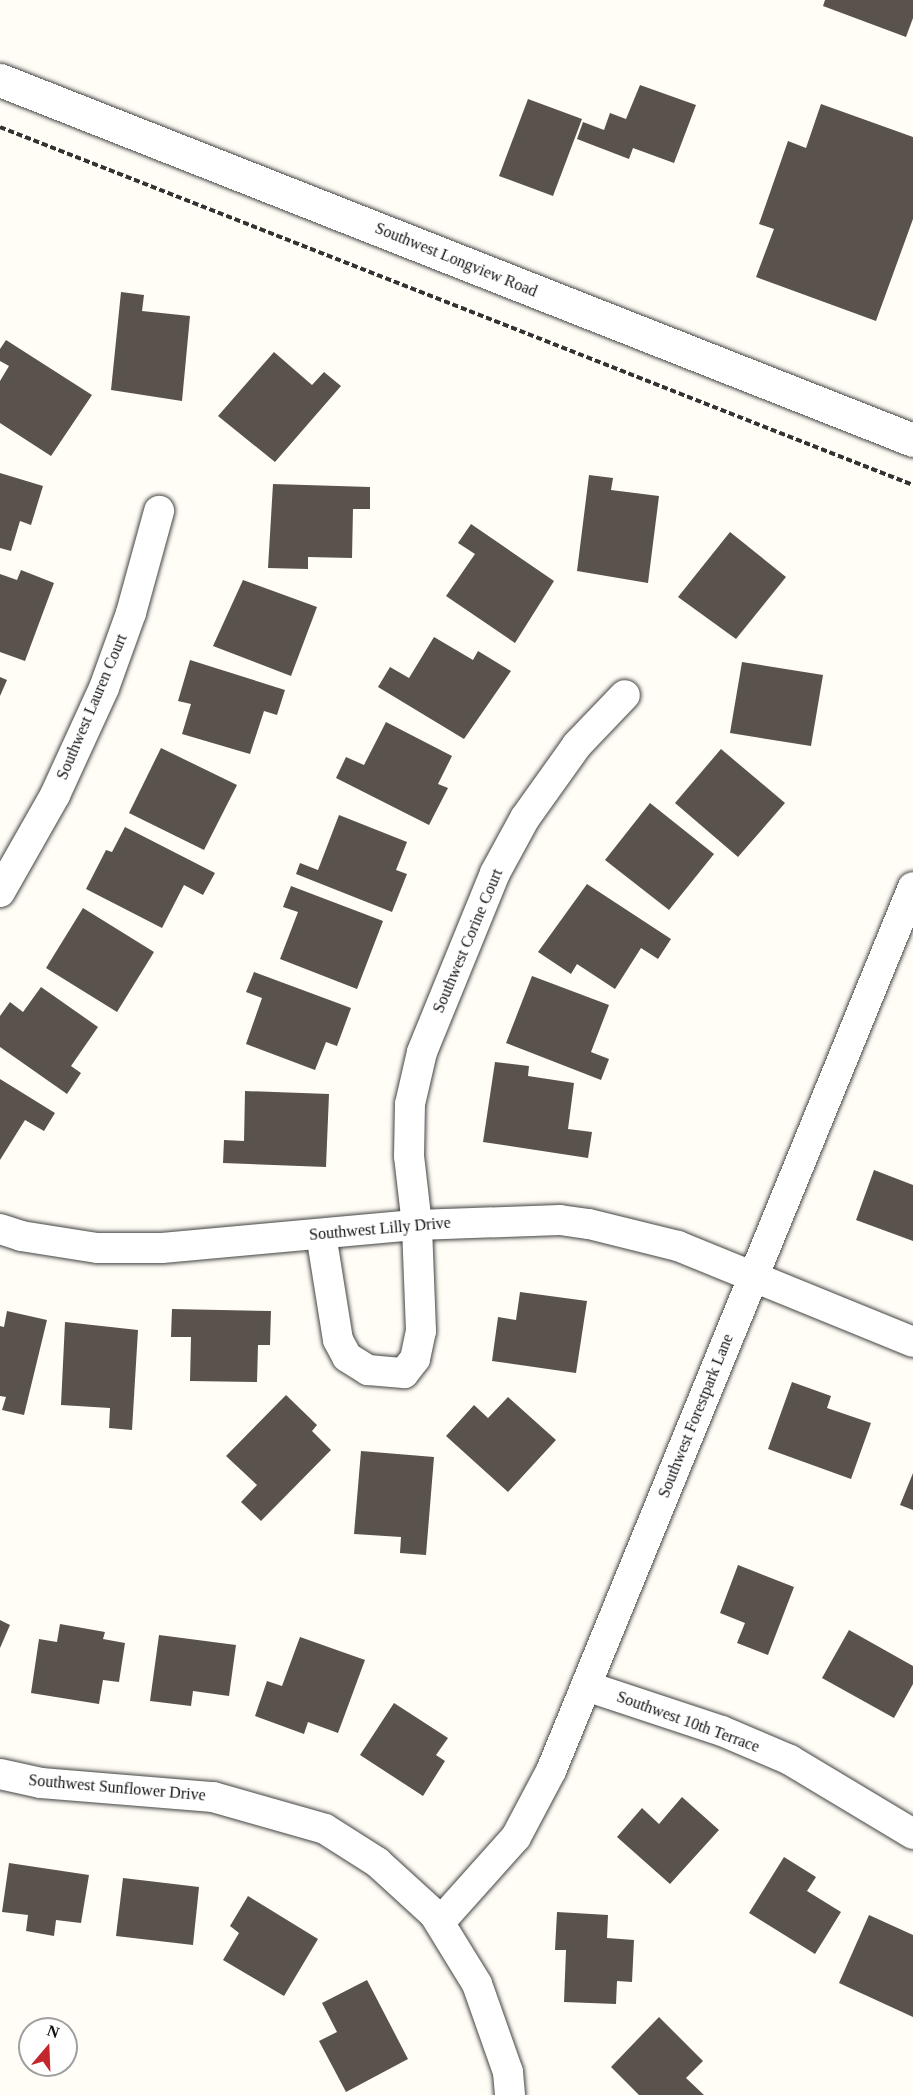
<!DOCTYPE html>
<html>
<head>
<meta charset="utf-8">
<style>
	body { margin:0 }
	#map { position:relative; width:913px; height:2095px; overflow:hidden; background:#fffdf5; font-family:Georgia,serif }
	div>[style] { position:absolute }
	.building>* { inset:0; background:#5a524d }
	.path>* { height:4px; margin-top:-2px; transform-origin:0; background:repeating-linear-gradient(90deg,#333 0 6px,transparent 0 9px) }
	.roads { filter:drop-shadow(0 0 2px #444) drop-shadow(0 0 2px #444) }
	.minor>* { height:30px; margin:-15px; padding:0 15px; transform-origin:15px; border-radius:15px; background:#fff }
	.tertiary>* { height:33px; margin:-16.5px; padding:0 16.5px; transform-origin:16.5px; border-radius:16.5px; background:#fff }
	span { translate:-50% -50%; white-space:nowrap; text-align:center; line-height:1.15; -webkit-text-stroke:6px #fff; paint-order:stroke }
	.street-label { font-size:16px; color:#111 }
	.north { position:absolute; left:18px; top:2017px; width:60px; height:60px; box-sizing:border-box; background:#fff; border:2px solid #a0a0a0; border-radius:50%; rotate:19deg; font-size:16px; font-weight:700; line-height:24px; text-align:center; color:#111 }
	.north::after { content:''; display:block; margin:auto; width:21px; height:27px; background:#c4262e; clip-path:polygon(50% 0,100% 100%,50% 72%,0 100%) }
</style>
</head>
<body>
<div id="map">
	<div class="building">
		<div style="clip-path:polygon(825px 0,913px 0,913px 18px,906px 37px,823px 6px)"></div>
		<div style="clip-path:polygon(640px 85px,696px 105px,674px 163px,633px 148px,629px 159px,577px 139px,583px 122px,604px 130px,610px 113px,626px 119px)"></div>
		<div style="clip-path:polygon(528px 99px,582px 119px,553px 196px,499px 176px)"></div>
		<div style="clip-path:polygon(821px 104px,913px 137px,913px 219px,876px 321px,756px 277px,774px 229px,759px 224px,788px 141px,806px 148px)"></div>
		<div style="clip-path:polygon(121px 292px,144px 295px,142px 311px,190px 316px,182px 401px,111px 390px)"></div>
		<div style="clip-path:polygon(6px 340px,92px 395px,51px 456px,0 423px,0 381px,9px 366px,0 361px,0 349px)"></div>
		<div style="clip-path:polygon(274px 352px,312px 385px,324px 372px,341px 386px,275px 462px,218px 416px)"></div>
		<div style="clip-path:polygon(0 473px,43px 486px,31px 525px,20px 521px,11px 551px,0 548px)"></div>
		<div style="clip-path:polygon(589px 475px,613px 478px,611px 490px,659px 496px,648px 583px,577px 571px)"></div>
		<div style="clip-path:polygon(273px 484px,370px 487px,370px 509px,353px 509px,352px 558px,308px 557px,308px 569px,268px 568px)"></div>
		<div style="clip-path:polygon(471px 524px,554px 581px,515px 643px,446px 596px,475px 554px,458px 543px)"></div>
		<div style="clip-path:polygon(730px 532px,786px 577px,736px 639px,678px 597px)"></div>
		<div style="clip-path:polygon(21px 570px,54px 583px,25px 661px,0 652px,0 574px,17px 580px)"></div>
		<div style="clip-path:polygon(243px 580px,317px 607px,291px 676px,213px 646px)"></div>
		<div style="clip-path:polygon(434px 637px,473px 660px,478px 651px,511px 671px,464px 739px,378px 687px,390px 667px,409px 678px)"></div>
		<div style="clip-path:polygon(190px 660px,285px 690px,277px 715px,264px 711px,250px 754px,182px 734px,191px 704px,178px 701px)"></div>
		<div style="clip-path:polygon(742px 662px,823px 675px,811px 746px,730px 733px)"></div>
		<div style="clip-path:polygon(0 677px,7px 680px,0 696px)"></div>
		<div style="clip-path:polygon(386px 722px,452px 756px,438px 784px,448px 788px,429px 825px,336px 778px,346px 757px,364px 765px)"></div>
		<div style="clip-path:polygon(161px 748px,237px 785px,204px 850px,129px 813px)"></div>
		<div style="clip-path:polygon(721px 749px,785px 803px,738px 857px,675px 803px)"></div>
		<div style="clip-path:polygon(650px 803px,714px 854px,669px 910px,605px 860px)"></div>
		<div style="clip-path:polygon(339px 815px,407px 842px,396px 870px,407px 874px,392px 912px,296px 874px,300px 863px,318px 870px)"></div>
		<div style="clip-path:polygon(125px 827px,215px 873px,203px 895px,184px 885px,162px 928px,86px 889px,106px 850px,112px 852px)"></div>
		<div style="clip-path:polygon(587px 884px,671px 939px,658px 959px,641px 948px,615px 989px,577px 964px,571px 974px,538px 952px)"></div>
		<div style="clip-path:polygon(291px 886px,383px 921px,357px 989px,280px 959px,298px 912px,283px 907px)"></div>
		<div style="clip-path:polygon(83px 908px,154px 952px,117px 1012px,46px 968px)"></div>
		<div style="clip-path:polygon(254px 972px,351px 1008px,337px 1046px,326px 1042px,315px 1070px,246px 1044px,262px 998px,246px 992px)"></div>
		<div style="clip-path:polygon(532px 976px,609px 1005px,591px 1052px,609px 1059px,601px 1080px,506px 1043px)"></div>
		<div style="clip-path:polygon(41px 987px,98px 1027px,71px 1066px,81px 1073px,67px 1094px,0 1047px,0 1016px,10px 1002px,23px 1012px)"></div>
		<div style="clip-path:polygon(495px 1062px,529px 1066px,528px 1076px,574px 1083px,568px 1129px,592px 1132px,588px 1158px,483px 1142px)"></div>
		<div style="clip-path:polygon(0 1079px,55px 1113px,44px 1131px,25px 1120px,0 1160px)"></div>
		<div style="clip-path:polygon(245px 1091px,329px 1094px,326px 1167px,223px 1163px,224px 1140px,244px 1141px)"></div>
		<div style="clip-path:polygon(874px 1170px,913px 1185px,913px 1241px,856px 1220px)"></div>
		<div style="clip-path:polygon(520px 1292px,587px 1301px,576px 1373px,492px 1361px,498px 1317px,516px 1320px)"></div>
		<div style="clip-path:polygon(172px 1309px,271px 1311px,270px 1345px,258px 1345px,257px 1382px,190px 1381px,191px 1337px,171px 1337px)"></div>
		<div style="clip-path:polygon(7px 1311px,47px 1320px,24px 1415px,2px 1410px,6px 1397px,0 1396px,0 1326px,4px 1327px)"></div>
		<div style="clip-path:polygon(65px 1322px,138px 1330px,132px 1430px,109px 1428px,110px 1408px,61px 1405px)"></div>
		<div style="clip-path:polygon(792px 1382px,831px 1396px,827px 1408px,871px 1423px,851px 1479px,768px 1449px)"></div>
		<div style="clip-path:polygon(286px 1395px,317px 1425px,312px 1431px,331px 1450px,261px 1521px,241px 1502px,257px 1485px,226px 1456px)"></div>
		<div style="clip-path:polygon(508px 1397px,556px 1440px,508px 1492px,446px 1436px,474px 1405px,488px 1418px)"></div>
		<div style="clip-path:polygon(361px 1451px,434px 1457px,426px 1555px,400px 1553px,401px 1537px,354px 1534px)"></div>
		<div style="clip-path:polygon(913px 1473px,913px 1510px,900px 1505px)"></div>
		<div style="clip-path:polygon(738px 1565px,794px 1587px,768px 1655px,737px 1643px,745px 1623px,720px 1613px)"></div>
		<div style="clip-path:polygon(0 1620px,10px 1625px,0 1648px)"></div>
		<div style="clip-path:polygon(60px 1624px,105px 1632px,103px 1639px,125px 1643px,119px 1682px,103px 1680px,99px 1704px,31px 1693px,39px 1639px,57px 1642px)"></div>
		<div style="clip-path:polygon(849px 1630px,913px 1666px,913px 1684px,894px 1718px,822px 1678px)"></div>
		<div style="clip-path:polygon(159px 1635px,236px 1645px,229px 1696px,193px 1691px,191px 1706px,150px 1701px)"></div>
		<div style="clip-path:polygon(300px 1637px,365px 1660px,338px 1733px,308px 1722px,304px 1734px,255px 1716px,267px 1681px,282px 1686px)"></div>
		<div style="clip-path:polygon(394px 1703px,448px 1738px,436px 1755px,445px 1761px,423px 1796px,360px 1755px)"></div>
		<div style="clip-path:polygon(682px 1797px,719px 1830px,670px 1884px,617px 1837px,642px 1808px,659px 1824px)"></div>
		<div style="clip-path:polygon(784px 1857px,816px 1877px,807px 1891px,841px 1912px,815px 1954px,749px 1913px)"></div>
		<div style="clip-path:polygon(9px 1863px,89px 1875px,81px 1923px,56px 1920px,54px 1936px,26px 1931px,28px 1915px,2px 1912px)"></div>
		<div style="clip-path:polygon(123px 1878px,199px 1887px,193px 1945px,116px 1936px)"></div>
		<div style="clip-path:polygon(248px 1896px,318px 1939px,284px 1996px,223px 1960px,239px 1933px,230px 1926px)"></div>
		<div style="clip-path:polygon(557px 1912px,608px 1915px,607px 1938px,634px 1940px,632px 1982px,617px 1981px,616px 2004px,564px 2002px,566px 1950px,555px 1950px)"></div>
		<div style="clip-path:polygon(869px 1915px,913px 1935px,913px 2017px,839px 1983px)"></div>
		<div style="clip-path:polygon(367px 1980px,408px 2059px,346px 2092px,319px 2041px,337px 2032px,322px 2003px)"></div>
		<div style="clip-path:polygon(659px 2017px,703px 2061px,686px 2078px,704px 2095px,639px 2095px,611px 2067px)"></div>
	</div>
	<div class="path">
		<div style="left:0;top:127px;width:981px;rotate:21.41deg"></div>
	</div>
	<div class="roads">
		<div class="minor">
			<div style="left:0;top:892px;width:112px;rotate:-60.4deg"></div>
			<div style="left:55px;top:795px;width:118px;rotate:-65.4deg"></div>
			<div style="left:104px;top:688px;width:80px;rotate:-70.2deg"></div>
			<div style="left:131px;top:613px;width:106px;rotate:-74.6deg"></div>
			<div style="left:0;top:1229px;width:22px;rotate:18deg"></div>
			<div style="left:21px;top:1236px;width:77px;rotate:9deg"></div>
			<div style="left:97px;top:1248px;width:65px"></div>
			<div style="left:162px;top:1248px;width:256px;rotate:-5.2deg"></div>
			<div style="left:417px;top:1225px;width:143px;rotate:-2deg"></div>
			<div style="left:560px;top:1220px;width:29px;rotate:8deg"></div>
			<div style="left:589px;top:1224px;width:92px;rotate:13.9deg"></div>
			<div style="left:678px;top:1246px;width:254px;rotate:22.2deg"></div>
			<div style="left:321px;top:1234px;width:107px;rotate:80.9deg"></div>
			<div style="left:338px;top:1340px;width:19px;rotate:62deg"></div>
			<div style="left:347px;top:1357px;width:25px;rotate:32deg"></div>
			<div style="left:368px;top:1370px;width:36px;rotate:5deg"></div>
			<div style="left:404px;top:1373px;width:18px;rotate:-52deg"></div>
			<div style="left:415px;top:1359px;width:29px;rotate:-78deg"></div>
			<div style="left:421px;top:1331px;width:106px;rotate:-92.2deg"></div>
			<div style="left:417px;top:1225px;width:69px;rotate:-96.6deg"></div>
			<div style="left:409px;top:1156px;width:52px;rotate:-88.9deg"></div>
			<div style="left:410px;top:1104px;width:53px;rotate:-77deg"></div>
			<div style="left:422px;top:1052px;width:193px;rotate:-67.8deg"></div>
			<div style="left:495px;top:873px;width:63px;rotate:-61.4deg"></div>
			<div style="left:525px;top:818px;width:90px;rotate:-54.5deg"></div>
			<div style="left:577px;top:745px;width:69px;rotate:-46.2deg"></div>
			<div style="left:586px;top:1686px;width:143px;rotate:18.3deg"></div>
			<div style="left:722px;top:1731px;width:74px;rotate:23.1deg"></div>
			<div style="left:790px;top:1760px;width:144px;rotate:31deg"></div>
			<div style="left:0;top:1774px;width:42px;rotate:12.4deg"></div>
			<div style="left:41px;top:1783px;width:173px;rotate:4.7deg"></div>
			<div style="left:213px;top:1797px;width:116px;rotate:15.9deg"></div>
			<div style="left:325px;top:1829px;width:62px;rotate:32.4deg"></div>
			<div style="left:377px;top:1862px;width:77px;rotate:42.4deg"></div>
			<div style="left:434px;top:1914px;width:82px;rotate:58.4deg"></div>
			<div style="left:477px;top:1984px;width:93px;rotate:70.6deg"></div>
			<div style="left:508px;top:2072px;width:23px;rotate:85deg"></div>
			<div style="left:440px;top:1922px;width:114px;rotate:-48.2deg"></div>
			<div style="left:516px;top:1837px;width:75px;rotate:-62.1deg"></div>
			<div style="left:551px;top:1771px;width:955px;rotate:-67.73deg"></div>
		</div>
		<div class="tertiary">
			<div style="left:0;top:80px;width:981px;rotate:21.52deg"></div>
		</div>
	</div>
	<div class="street-label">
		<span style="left:456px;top:260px;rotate:22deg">Southwest Longview Road</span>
		<span style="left:92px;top:707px;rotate:-67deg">Southwest Lauren Court</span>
		<span style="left:468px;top:941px;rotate:-67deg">Southwest Corine Court</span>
		<span style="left:380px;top:1229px;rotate:-5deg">Southwest Lilly Drive</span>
		<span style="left:696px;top:1416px;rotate:-68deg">Southwest Forestpark Lane</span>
		<span style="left:688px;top:1722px;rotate:20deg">Southwest 10th Terrace</span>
		<span style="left:117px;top:1788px;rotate:5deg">Southwest Sunflower Drive</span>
	</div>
	<div class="north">N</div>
</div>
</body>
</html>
